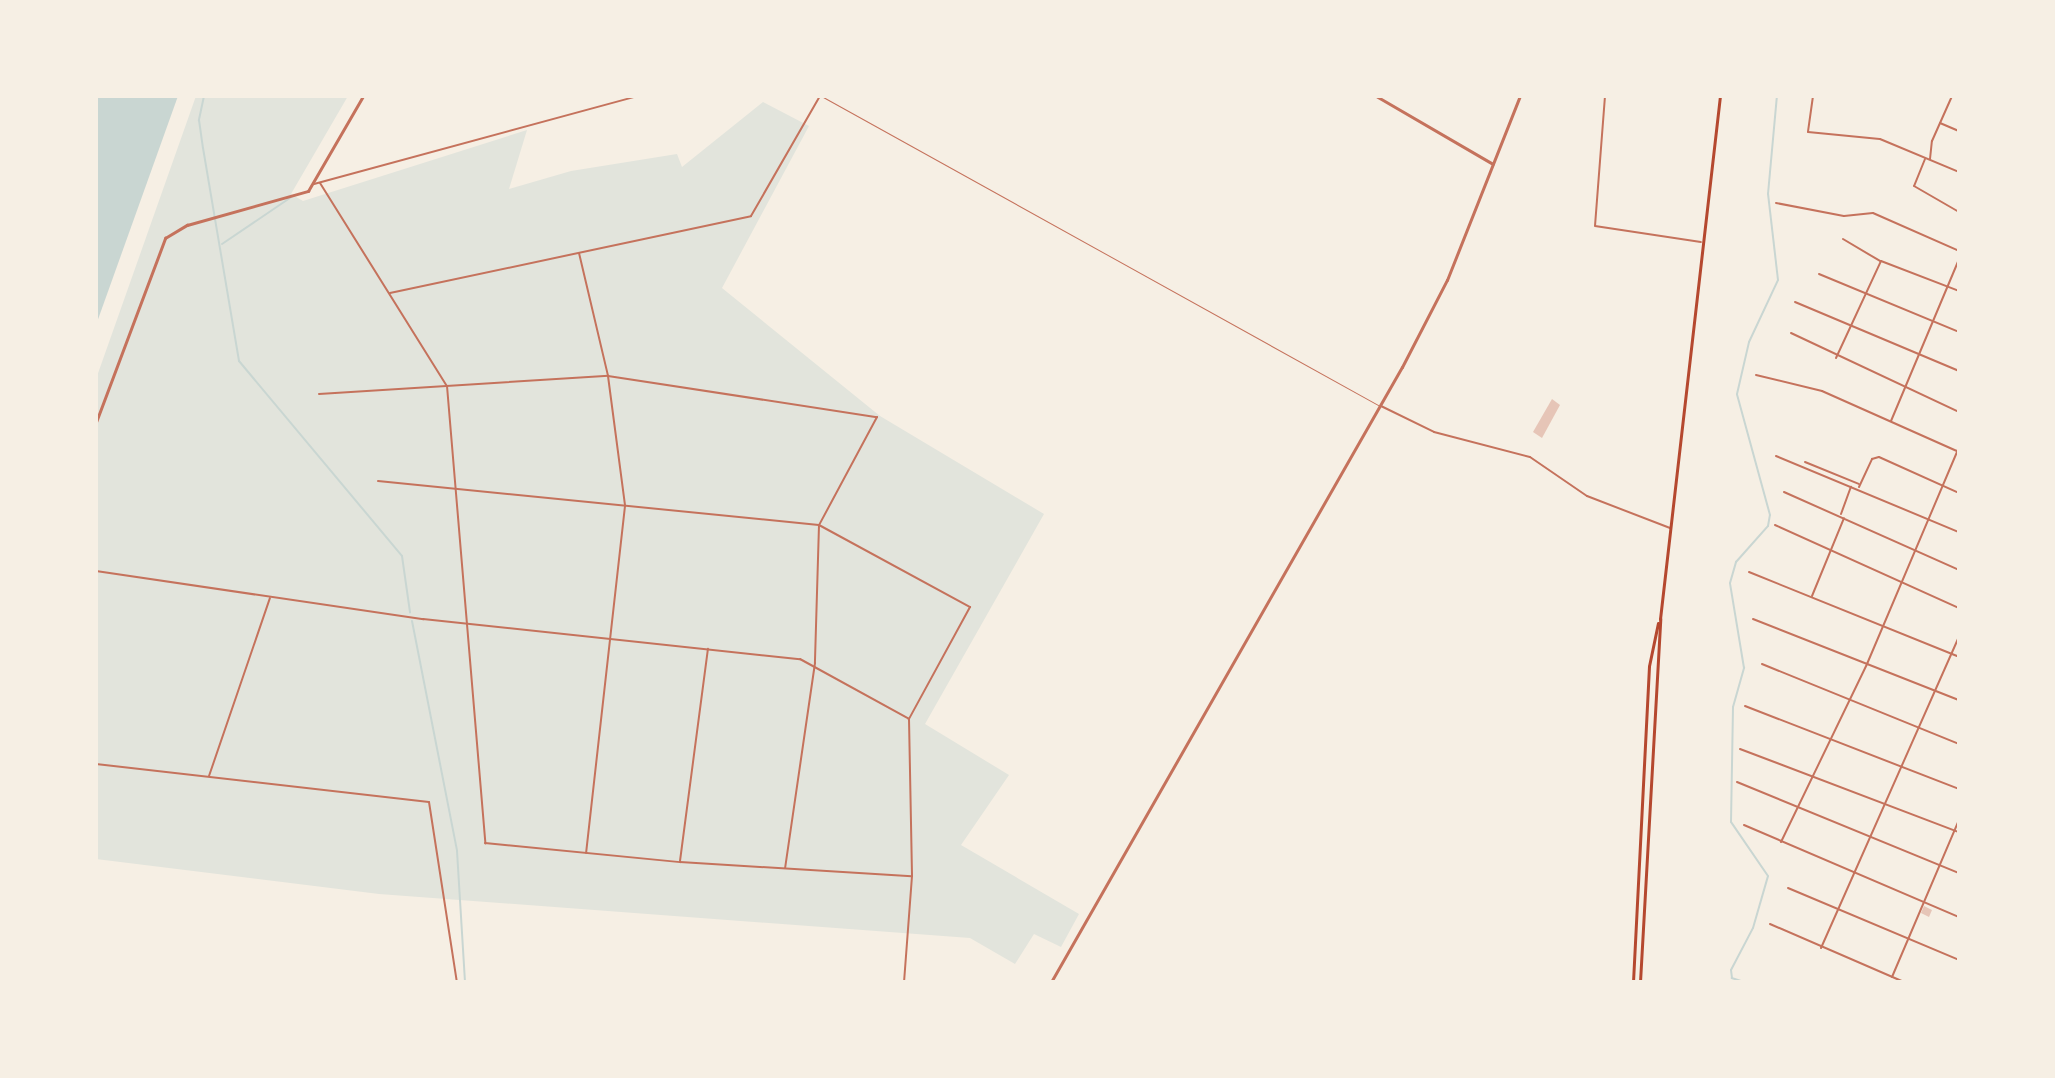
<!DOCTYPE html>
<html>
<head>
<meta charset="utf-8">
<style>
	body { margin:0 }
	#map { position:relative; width:2055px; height:1078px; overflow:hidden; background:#f6efe4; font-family:"Playfair Display",serif }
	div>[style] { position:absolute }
	.green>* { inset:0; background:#e2e4dc }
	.water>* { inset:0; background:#c9d6d2 }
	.stream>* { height:2px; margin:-1px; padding:0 1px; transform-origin:1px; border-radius:1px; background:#c9d6d2 }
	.building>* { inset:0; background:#e6c5b7 }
	.service>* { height:1px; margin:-0.5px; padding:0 0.5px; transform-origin:0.5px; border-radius:0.5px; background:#c5725c }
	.minor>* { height:2px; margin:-1px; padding:0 1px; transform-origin:1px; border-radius:1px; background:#c5725c }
	.tertiary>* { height:3px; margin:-1.5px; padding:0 1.5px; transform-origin:1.5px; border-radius:1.5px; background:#c5725c }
	.primary>* { height:3px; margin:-1.5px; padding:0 1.5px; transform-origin:1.5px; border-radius:1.5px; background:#b5482f }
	span { translate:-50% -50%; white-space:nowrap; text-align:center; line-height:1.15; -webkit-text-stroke:8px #f6efe4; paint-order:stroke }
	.frame { position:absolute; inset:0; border:98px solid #f6efe4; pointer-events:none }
</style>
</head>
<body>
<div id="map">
	<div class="green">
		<div style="clip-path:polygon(196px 96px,348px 96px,291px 194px,303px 201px,527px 130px,509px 189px,571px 171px,677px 154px,682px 167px,763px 102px,809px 126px,722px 288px,880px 416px,1044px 514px,925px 724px,1009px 775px,961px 845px,1079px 914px,1061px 947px,1034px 934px,1015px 964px,970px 938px,379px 894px,96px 859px,96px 379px)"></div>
	</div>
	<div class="water">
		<div style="clip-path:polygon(96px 96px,178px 96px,96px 325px)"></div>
	</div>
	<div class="stream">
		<div style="left:204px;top:96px;width:25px;rotate:102deg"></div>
		<div style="left:199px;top:120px;width:28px;rotate:82deg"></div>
		<div style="left:203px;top:148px;width:216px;rotate:80.4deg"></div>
		<div style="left:239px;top:361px;width:254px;rotate:50.1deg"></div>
		<div style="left:402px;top:556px;width:57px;rotate:81.9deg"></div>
		<div style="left:222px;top:244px;width:86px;rotate:-34.1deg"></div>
		<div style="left:412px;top:621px;width:234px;rotate:78.9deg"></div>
		<div style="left:457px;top:851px;width:131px;rotate:86.5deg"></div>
		<div style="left:1744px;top:982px;width:13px;rotate:-162deg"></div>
		<div style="left:1732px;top:978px;width:8px;rotate:-97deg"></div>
		<div style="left:1731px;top:970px;width:47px;rotate:-62.4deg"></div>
		<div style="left:1753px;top:928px;width:54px;rotate:-73.9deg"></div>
		<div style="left:1768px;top:876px;width:65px;rotate:-124.4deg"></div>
		<div style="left:1731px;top:822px;width:115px;rotate:-89deg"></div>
		<div style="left:1733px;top:707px;width:41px;rotate:-74.2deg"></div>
		<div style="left:1744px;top:668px;width:86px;rotate:-99.4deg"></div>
		<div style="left:1730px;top:583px;width:22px;rotate:-74deg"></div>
		<div style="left:1736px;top:562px;width:48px;rotate:-48.4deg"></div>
		<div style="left:1768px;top:526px;width:11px;rotate:-80deg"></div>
		<div style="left:1770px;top:515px;width:125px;rotate:-105.3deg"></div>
		<div style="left:1737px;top:394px;width:53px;rotate:-77deg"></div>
		<div style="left:1749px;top:342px;width:68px;rotate:-64.9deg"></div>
		<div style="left:1778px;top:280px;width:87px;rotate:-96.6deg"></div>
		<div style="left:1768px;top:194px;width:98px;rotate:-84.8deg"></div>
	</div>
	<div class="building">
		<div style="clip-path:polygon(1552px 399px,1560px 405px,1542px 438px,1533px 432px)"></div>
		<div style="clip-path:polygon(1924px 906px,1932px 910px,1929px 917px,1921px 913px)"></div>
	</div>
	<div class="service">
		<div style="left:823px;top:97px;width:635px;rotate:29.03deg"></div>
	</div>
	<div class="minor">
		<div style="left:1605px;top:96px;width:130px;rotate:94.4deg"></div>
		<div style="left:1595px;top:226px;width:107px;rotate:8.6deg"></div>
		<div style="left:1813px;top:96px;width:36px;rotate:98deg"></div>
		<div style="left:1808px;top:132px;width:72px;rotate:5.6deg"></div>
		<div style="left:1880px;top:139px;width:86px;rotate:22.7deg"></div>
		<div style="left:1940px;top:123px;width:21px;rotate:23deg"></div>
		<div style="left:1925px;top:159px;width:29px;rotate:112deg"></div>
		<div style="left:1914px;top:186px;width:52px;rotate:30deg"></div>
		<div style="left:1930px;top:159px;width:18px;rotate:-84deg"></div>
		<div style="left:1932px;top:141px;width:49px;rotate:-66deg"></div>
		<div style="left:320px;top:183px;width:239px;rotate:58deg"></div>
		<div style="left:447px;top:386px;width:459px;rotate:85.2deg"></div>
		<div style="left:485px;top:843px;width:196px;rotate:5.6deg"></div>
		<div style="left:680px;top:862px;width:232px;rotate:3.5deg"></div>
		<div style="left:314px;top:184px;width:336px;rotate:-15.2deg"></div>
		<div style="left:1776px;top:203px;width:69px;rotate:10.8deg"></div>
		<div style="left:1844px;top:216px;width:29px;rotate:-6deg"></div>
		<div style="left:1873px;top:213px;width:94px;rotate:23.8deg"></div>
		<div style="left:1843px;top:239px;width:43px;rotate:30.7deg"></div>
		<div style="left:579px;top:253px;width:126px;rotate:76.7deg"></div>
		<div style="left:608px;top:376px;width:131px;rotate:82.5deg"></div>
		<div style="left:625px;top:506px;width:349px;rotate:96.4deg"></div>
		<div style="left:1819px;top:274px;width:152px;rotate:22.5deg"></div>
		<div style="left:390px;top:293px;width:369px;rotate:-12deg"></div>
		<div style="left:751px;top:216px;width:138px;rotate:-60.1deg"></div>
		<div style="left:1795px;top:302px;width:178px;rotate:22.8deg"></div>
		<div style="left:1791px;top:333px;width:186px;rotate:25.2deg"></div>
		<div style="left:1836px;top:358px;width:107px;rotate:-65.1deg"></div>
		<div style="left:1881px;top:261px;width:84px;rotate:21deg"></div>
		<div style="left:1756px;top:375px;width:68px;rotate:13.6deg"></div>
		<div style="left:1822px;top:391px;width:150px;rotate:24deg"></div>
		<div style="left:319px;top:394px;width:290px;rotate:-3.6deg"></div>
		<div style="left:608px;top:376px;width:272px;rotate:8.7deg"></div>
		<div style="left:877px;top:417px;width:123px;rotate:118.2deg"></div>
		<div style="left:819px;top:525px;width:138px;rotate:91.7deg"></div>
		<div style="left:815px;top:663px;width:207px;rotate:98.3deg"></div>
		<div style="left:1381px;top:406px;width:59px;rotate:26.1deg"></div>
		<div style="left:1434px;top:432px;width:99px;rotate:14.6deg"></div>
		<div style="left:1530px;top:457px;width:69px;rotate:34.4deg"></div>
		<div style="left:1587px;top:496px;width:89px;rotate:21.1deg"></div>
		<div style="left:1891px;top:421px;width:176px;rotate:-67.2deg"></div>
		<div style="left:1776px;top:456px;width:198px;rotate:22.6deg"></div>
		<div style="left:1805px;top:462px;width:58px;rotate:22.2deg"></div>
		<div style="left:378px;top:481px;width:443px;rotate:5.7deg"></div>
		<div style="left:819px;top:525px;width:172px;rotate:28.5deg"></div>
		<div style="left:970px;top:607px;width:128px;rotate:118.6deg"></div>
		<div style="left:909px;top:719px;width:157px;rotate:88.9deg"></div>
		<div style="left:912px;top:876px;width:106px;rotate:94.3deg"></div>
		<div style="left:1859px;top:487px;width:31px;rotate:-65deg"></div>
		<div style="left:1872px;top:459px;width:7px;rotate:-16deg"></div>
		<div style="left:1879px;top:457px;width:88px;rotate:24.2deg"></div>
		<div style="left:1784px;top:492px;width:192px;rotate:24deg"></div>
		<div style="left:1841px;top:514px;width:29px;rotate:-70deg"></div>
		<div style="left:1775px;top:525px;width:202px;rotate:24.3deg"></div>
		<div style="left:96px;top:571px;width:331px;rotate:8.4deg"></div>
		<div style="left:423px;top:619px;width:379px;rotate:6.1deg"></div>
		<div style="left:800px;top:659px;width:124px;rotate:28.8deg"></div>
		<div style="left:1749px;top:572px;width:227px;rotate:22deg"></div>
		<div style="left:1812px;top:596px;width:84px;rotate:-67.7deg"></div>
		<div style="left:1753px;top:619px;width:221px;rotate:21.5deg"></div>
		<div style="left:1762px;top:664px;width:213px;rotate:22.1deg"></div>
		<div style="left:1745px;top:706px;width:230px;rotate:21.2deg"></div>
		<div style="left:1740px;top:749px;width:234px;rotate:20.8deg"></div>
		<div style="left:96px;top:764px;width:335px;rotate:6.5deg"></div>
		<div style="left:429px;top:802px;width:182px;rotate:81.2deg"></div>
		<div style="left:209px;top:776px;width:188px;rotate:-71.1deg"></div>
		<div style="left:1737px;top:782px;width:240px;rotate:22.3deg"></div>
		<div style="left:1744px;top:825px;width:234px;rotate:23.2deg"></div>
		<div style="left:1781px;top:842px;width:198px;rotate:-64.2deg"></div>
		<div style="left:1867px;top:664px;width:236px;rotate:-67deg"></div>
		<div style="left:680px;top:861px;width:214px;rotate:-82.5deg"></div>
		<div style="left:1788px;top:888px;width:186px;rotate:22.8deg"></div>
		<div style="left:1770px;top:924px;width:146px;rotate:23.4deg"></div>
		<div style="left:1821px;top:948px;width:341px;rotate:-66.1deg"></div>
		<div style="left:1892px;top:977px;width:171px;rotate:-66.9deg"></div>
	</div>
	<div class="tertiary">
		<div style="left:1376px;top:96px;width:135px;rotate:30.2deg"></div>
		<div style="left:96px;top:422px;width:197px;rotate:-69.4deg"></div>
		<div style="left:165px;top:238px;width:26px;rotate:-31deg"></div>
		<div style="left:187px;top:225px;width:126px;rotate:-15.7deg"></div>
		<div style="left:308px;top:191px;width:110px;rotate:-59.9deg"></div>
		<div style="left:1051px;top:982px;width:708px;rotate:-60.29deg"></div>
		<div style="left:1402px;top:367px;width:98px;rotate:-62.7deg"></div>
		<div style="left:1447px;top:280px;width:198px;rotate:-68.4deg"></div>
	</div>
	<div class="primary">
		<div style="left:1633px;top:982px;width:316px;rotate:-87.1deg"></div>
		<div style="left:1649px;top:666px;width:44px;rotate:-78.2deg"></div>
		<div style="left:1640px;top:982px;width:364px;rotate:-86.8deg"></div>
		<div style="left:1660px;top:619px;width:526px;rotate:-83.46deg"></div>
	</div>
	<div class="frame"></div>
</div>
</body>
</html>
